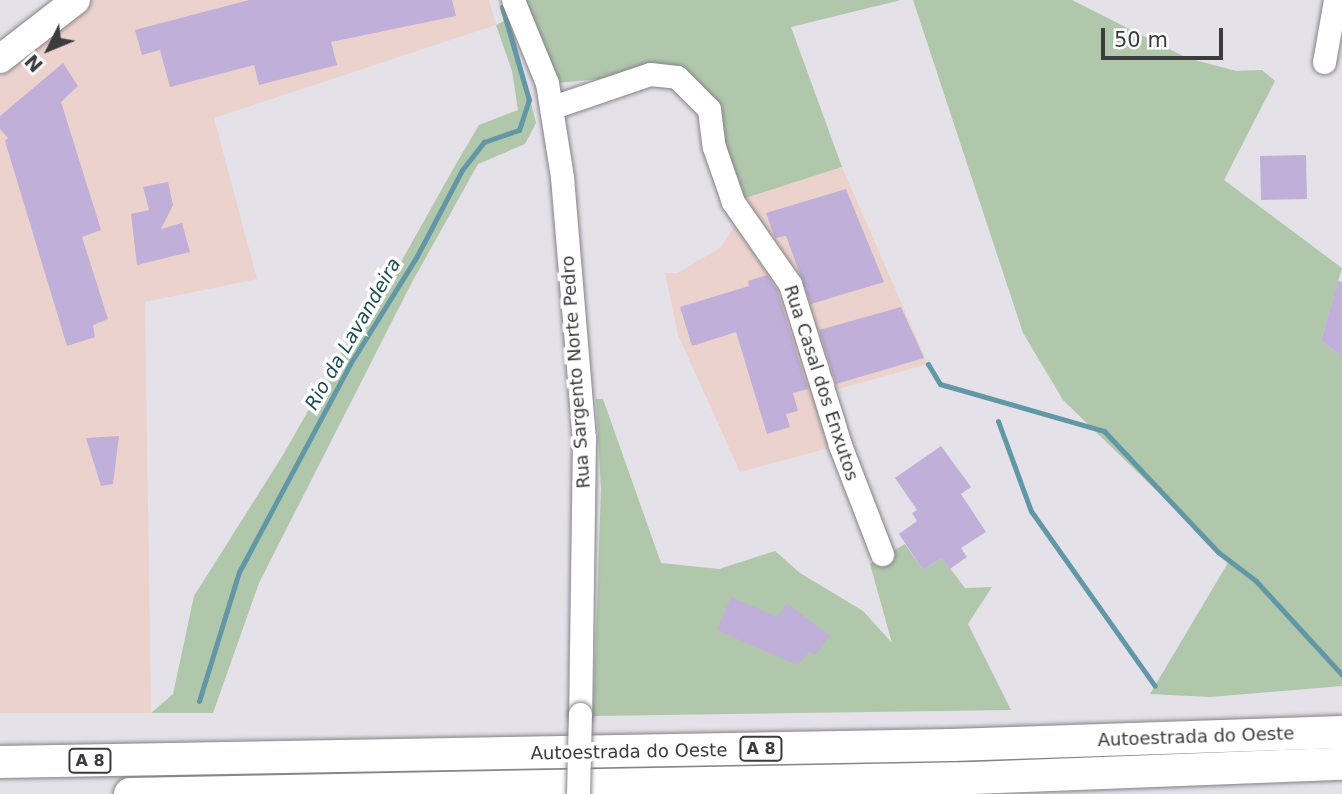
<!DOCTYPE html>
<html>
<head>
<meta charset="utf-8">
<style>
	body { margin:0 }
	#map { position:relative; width:1342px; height:794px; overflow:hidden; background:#e4e1e8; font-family:"DejaVu Sans",sans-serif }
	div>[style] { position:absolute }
	.industrial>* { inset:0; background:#ecd2cd }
	.green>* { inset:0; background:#b0c7ab }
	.stream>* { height:5px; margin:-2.5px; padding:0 2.5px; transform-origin:2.5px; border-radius:2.5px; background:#6298a5 }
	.building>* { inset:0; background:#bfafd9 }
	.roads { filter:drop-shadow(0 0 2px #848288) drop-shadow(0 0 2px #848288) }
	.minor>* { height:23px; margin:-11.5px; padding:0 11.5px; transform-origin:11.5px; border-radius:11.5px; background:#fff }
	.major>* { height:28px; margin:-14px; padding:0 14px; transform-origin:14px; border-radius:14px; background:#fff }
	.highway>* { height:32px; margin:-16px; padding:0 16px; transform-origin:16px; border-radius:16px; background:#fff }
	.bridges { filter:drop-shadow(0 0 2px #848288) drop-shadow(0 0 2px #848288) }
	.minor-bridge>* { height:23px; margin:-11.5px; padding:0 11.5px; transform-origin:11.5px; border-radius:11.5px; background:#fff }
	span { translate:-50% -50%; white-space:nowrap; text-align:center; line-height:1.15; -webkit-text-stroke:7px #fff; paint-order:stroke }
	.shield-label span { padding:2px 5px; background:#fff; border:2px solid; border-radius:5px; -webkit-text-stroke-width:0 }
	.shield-label { font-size:16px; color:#3c3b3e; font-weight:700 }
	.street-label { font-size:18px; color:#3c3b3e }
	.water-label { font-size:19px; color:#1c4d57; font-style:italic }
	.north { position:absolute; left:14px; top:14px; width:70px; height:70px; -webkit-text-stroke:5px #fff; paint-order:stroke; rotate:227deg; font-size:19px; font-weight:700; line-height:28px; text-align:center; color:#3c3b3e }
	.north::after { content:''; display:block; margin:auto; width:24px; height:32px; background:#3c3b3e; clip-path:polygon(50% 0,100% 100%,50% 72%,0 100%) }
	.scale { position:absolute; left:1101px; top:28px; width:122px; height:32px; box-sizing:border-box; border:4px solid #3c3b3e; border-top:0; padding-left:9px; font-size:21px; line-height:24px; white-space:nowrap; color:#3c3b3e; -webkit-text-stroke:5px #fff; paint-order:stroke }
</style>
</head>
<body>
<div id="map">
	<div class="industrial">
		<div style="clip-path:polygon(92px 0,489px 0,496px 25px,214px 118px,257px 279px,145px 302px,151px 713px,0 713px,0 78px)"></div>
		<div style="clip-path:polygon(842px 167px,928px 364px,824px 393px,840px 445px,740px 472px,678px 335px,665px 273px,677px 273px,720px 248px,738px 221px,733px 202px)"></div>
	</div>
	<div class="green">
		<div style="clip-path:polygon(524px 0,901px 0,791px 27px,842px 167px,733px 202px,709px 109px,650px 74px,557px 83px)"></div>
		<div style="clip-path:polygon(913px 0,1072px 0,1187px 58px,1236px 71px,1262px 70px,1275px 81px,1224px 180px,1342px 268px,1321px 341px,1342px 357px,1342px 686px,1210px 697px,1150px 694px,1229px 561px,1063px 400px,1023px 333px)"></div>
		<div style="clip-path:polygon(510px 18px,536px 123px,525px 144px,478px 164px,411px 284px,259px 583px,213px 713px,151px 713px,173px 694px,194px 596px,283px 455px,350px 337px,397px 269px,456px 164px,479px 125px,518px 110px,512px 71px,496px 25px)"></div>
		<div style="clip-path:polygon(596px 399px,603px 399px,661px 563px,719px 569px,775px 551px,800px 573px,863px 611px,892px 643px,870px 564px,905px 544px,923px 570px,942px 558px,965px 588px,992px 587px,968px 624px,1011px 710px,593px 716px,601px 489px)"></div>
	</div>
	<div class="stream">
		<div style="left:928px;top:364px;width:23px;rotate:59deg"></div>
		<div style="left:940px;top:384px;width:171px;rotate:16deg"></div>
		<div style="left:1104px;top:431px;width:166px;rotate:46.7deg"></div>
		<div style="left:1218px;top:552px;width:48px;rotate:37.3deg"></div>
		<div style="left:1256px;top:581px;width:127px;rotate:47.5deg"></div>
		<div style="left:998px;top:421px;width:96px;rotate:69.9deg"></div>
		<div style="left:1031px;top:511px;width:214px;rotate:54.7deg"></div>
		<div style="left:199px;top:701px;width:135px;rotate:-72.8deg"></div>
		<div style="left:239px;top:572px;width:236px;rotate:-61.9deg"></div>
		<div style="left:350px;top:364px;width:127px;rotate:-58.2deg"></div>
		<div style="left:417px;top:256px;width:97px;rotate:-62.4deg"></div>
		<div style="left:462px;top:170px;width:36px;rotate:-52deg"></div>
		<div style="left:484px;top:142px;width:37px;rotate:-19deg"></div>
		<div style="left:519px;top:130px;width:32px;rotate:-72deg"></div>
		<div style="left:529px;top:100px;width:97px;rotate:-106.2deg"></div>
	</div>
	<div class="building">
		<div style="clip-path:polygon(249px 0,452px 0,456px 16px,331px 42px,337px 65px,259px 85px,254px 65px,170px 87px,160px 50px,142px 55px,135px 30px)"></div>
		<div style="clip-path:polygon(63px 63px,78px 86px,61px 102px,101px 230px,82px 237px,108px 319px,93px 325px,95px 337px,67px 346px,5px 141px,8px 138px,0 129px,0 116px)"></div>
		<div style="clip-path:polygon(1306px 155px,1307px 199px,1261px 200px,1260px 156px)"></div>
		<div style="clip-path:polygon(168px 182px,173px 205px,161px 229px,182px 223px,190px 252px,137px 265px,131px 214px,149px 210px,143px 187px)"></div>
		<div style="clip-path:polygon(846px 189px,884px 282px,811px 304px,786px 236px,775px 238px,766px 213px)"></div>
		<div style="clip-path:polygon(767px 275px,777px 290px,808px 389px,793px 393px,798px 411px,786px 414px,790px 427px,767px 434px,736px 332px,692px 346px,680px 307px,749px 286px,748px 281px)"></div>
		<div style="clip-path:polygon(1338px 281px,1342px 282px,1342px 357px,1321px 341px)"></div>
		<div style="clip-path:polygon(901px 307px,924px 358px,836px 384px,819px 330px)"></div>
		<div style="clip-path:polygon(119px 436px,113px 484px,101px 486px,86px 438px)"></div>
		<div style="clip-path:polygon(941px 446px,971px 487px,961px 494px,986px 532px,961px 548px,967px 557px,950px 569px,942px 558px,923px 570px,899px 534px,917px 521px,912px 513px,917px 510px,895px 478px)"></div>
		<div style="clip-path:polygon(731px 597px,777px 617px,787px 603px,830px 636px,815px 655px,810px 651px,799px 664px,793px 663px,717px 630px)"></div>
	</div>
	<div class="roads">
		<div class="minor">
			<div style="left:513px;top:0;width:90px;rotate:67.7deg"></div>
			<div style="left:547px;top:83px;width:95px;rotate:80.9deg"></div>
			<div style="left:562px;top:177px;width:261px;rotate:85.2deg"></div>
			<div style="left:584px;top:437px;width:277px;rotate:90.8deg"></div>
			<div style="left:1324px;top:62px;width:63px;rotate:-79.9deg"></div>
			<div style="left:553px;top:107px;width:102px;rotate:-18.8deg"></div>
			<div style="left:650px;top:74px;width:27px;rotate:6deg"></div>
			<div style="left:677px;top:77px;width:45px;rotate:45deg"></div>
			<div style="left:709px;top:109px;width:38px;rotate:83deg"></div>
			<div style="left:714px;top:147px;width:58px;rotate:70.9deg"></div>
			<div style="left:733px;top:202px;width:100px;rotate:55.2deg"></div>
			<div style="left:790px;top:284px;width:169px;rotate:72.7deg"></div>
			<div style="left:840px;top:445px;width:117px;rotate:68.9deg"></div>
		</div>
		<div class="major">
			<div style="left:0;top:59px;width:96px;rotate:-37.8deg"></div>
		</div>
		<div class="highway">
			<div style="left:0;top:762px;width:952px;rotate:-1.02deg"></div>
			<div style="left:952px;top:745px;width:390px;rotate:-1.9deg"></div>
			<div style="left:130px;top:794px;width:843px;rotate:-1.09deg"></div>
			<div style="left:973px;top:778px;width:369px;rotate:-2.2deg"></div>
		</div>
	</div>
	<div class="bridges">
		<div class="minor-bridge">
			<div style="left:578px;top:794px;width:80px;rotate:-88.6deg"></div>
		</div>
	</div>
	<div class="shield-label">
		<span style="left:761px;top:749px">A 8</span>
		<span style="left:90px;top:761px">A 8</span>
	</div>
	<div class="street-label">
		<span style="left:576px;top:372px;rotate:-94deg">Rua Sargento Norte Pedro</span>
		<span style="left:821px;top:383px;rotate:72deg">Rua Casal dos Enxutos</span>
		<span style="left:1196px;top:737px;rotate:-2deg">Autoestrada do Oeste</span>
		<span style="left:629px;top:752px;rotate:-1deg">Autoestrada do Oeste</span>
	</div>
	<div class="water-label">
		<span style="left:353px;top:334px;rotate:-60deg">Rio da Lavandeira</span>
	</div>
	<div class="north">N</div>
	<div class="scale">50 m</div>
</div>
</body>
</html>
